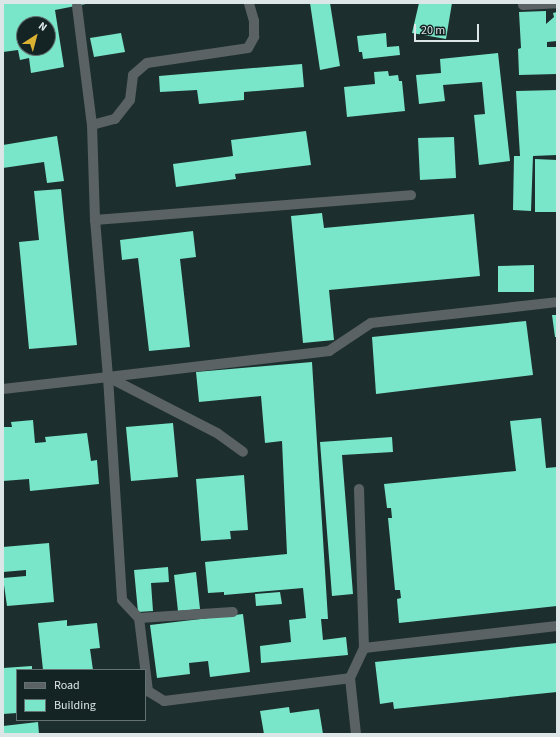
<!DOCTYPE html>
<html>
<head>
<meta charset="utf-8">
<style>
	body { margin:0 }
	#map { position:relative; width:560px; height:737px; overflow:hidden; background:#1d2e2e; font-family:"Source Sans 3",sans-serif }
	div>[style] { position:absolute }
	.building>* { inset:0; background:#79e5c9 }
	.minor>* { height:10px; margin:-5px; padding:0 5px; transform-origin:5px; border-radius:5px; background:#5b6264 }
	span { translate:-50% -50%; white-space:nowrap; text-align:center; line-height:1.15; -webkit-text-stroke:4px #142424; paint-order:stroke }
	.frame { position:absolute; inset:0; border:4px solid #dce6e6; pointer-events:none }
	.legend { position:absolute; left:16px; top:669px; width:130px; height:52px; box-sizing:border-box; background:#142424; border:1px solid #647272; margin:0; padding:5px 7px; list-style:none; font-size:12px; color:#dce6e6 }
	.legend li { display:flex; align-items:center; gap:8px; height:20px }
	.legend b { width:20px; border:1px solid #647272 }
	.north { position:absolute; left:16px; top:16px; width:40px; height:40px; box-sizing:border-box; background:#142424; border:1px solid #647272; border-radius:50%; rotate:36deg; font-size:11px; font-weight:700; line-height:16px; text-align:center; color:#dce6e6 }
	.north::after { content:''; display:block; margin:auto; width:14px; height:18px; background:#dcb233; clip-path:polygon(50% 0,100% 100%,50% 72%,0 100%) }
	.scale { position:absolute; left:414px; top:24px; width:65px; height:18px; box-sizing:border-box; border:2px solid #dce6e6; border-top:0; padding-left:5px; font-size:12px; line-height:14px; white-space:nowrap; color:#dce6e6; -webkit-text-stroke:3px #142424; paint-order:stroke }
</style>
</head>
<body>
<div id="map">
	<div class="building">
		<div style="clip-path:polygon(evenodd,3px 3px,91px 3px,55px 10px,64px 67px,31px 73px,29px 58px,20px 60px,18px 50px,3px 52px,3px 3px,24px 24px,48px 24px,48px 48px,24px 48px,24px 24px)"></div>
		<div style="clip-path:polygon(310px 3px,330px 3px,340px 66px,320px 70px)"></div>
		<div style="clip-path:polygon(419px 3px,452px 3px,446px 39px,412px 33px)"></div>
		<div style="clip-path:polygon(546px 11px,546px 24px,554px 17px,553px 13px,557px 12px,557px 41px,547px 42px,547px 47px,557px 47px,557px 74px,519px 75px,518px 49px,521px 48px,519px 12px)"></div>
		<div style="clip-path:polygon(121px 33px,125px 52px,94px 57px,90px 38px)"></div>
		<div style="clip-path:polygon(386px 33px,387px 47px,399px 46px,400px 55px,363px 59px,362px 52px,359px 52px,357px 36px)"></div>
		<div style="clip-path:polygon(498px 53px,510px 161px,479px 165px,474px 115px,485px 114px,482px 82px,443px 85px,445px 101px,419px 104px,416px 75px,441px 73px,440px 59px)"></div>
		<div style="clip-path:polygon(302px 64px,304px 87px,244px 92px,244px 100px,199px 104px,197px 90px,160px 92px,159px 76px)"></div>
		<div style="clip-path:polygon(388px 71px,389px 76px,398px 75px,399px 81px,402px 81px,405px 111px,347px 117px,344px 87px,375px 84px,374px 72px)"></div>
		<div style="clip-path:polygon(557px 90px,557px 155px,533px 156px,531px 211px,513px 210px,514px 156px,520px 156px,516px 91px)"></div>
		<div style="clip-path:polygon(306px 131px,311px 165px,235px 174px,236px 179px,176px 187px,173px 164px,233px 156px,231px 140px)"></div>
		<div style="clip-path:polygon(57px 136px,64px 181px,47px 183px,44px 162px,3px 168px,3px 145px)"></div>
		<div style="clip-path:polygon(454px 137px,456px 178px,420px 180px,418px 138px)"></div>
		<div style="clip-path:polygon(535px 159px,557px 160px,557px 212px,535px 212px)"></div>
		<div style="clip-path:polygon(61px 189px,77px 345px,29px 349px,19px 242px,39px 240px,34px 191px)"></div>
		<div style="clip-path:polygon(322px 213px,324px 228px,474px 214px,480px 276px,329px 290px,334px 340px,303px 343px,291px 216px)"></div>
		<div style="clip-path:polygon(193px 231px,196px 257px,180px 259px,190px 347px,149px 351px,138px 258px,122px 260px,120px 240px)"></div>
		<div style="clip-path:polygon(534px 265px,534px 292px,498px 292px,498px 266px)"></div>
		<div style="clip-path:polygon(552px 315px,557px 315px,557px 337px,555px 337px)"></div>
		<div style="clip-path:polygon(526px 321px,533px 375px,376px 394px,372px 337px)"></div>
		<div style="clip-path:polygon(312px 362px,328px 619px,321px 619px,323px 640px,346px 637px,348px 655px,261px 663px,260px 646px,291px 642px,289px 620px,306px 618px,303px 588px,224px 595px,224px 592px,208px 593px,205px 562px,287px 554px,282px 441px,265px 443px,261px 396px,199px 402px,196px 372px)"></div>
		<div style="clip-path:polygon(541px 418px,546px 468px,557px 467px,557px 606px,399px 623px,397px 599px,401px 598px,400px 590px,395px 590px,388px 518px,392px 518px,391px 508px,387px 508px,384px 484px,516px 471px,510px 421px)"></div>
		<div style="clip-path:polygon(33px 420px,35px 443px,46px 442px,45px 437px,87px 433px,91px 461px,97px 460px,99px 484px,30px 491px,29px 479px,3px 481px,3px 427px,12px 427px,11px 422px)"></div>
		<div style="clip-path:polygon(173px 423px,178px 477px,131px 481px,126px 427px)"></div>
		<div style="clip-path:polygon(392px 437px,393px 452px,342px 455px,353px 594px,332px 596px,320px 442px)"></div>
		<div style="clip-path:polygon(244px 475px,248px 530px,230px 531px,231px 539px,201px 541px,196px 479px)"></div>
		<div style="clip-path:polygon(49px 543px,54px 602px,7px 606px,3px 578px,26px 576px,26px 570px,3px 572px,3px 547px)"></div>
		<div style="clip-path:polygon(168px 567px,169px 582px,151px 583px,153px 611px,138px 612px,134px 570px)"></div>
		<div style="clip-path:polygon(196px 572px,200px 609px,178px 611px,174px 575px)"></div>
		<div style="clip-path:polygon(280px 592px,282px 604px,256px 606px,255px 594px)"></div>
		<div style="clip-path:polygon(243px 614px,250px 672px,210px 677px,208px 661px,189px 663px,190px 674px,157px 678px,150px 625px)"></div>
		<div style="clip-path:polygon(67px 620px,67px 626px,97px 623px,100px 648px,90px 649px,93px 670px,43px 670px,38px 623px)"></div>
		<div style="clip-path:polygon(557px 643px,557px 692px,394px 709px,393px 702px,380px 704px,375px 662px)"></div>
		<div style="clip-path:polygon(32px 666px,32px 670px,17px 670px,17px 713px,3px 714px,3px 668px)"></div>
		<div style="clip-path:polygon(289px 707px,290px 713px,319px 709px,323px 734px,264px 734px,260px 711px)"></div>
		<div style="clip-path:polygon(38px 722px,39px 734px,3px 734px,3px 726px)"></div>
	</div>
	<div class="minor">
		<div style="left:523px;top:5px;width:34px;rotate:-3deg"></div>
		<div style="left:92px;top:125px;width:24px;rotate:-15deg"></div>
		<div style="left:115px;top:119px;width:24px;rotate:-52deg"></div>
		<div style="left:130px;top:100px;width:25px;rotate:-83deg"></div>
		<div style="left:133px;top:75px;width:18px;rotate:-41deg"></div>
		<div style="left:147px;top:63px;width:102px;rotate:-8.4deg"></div>
		<div style="left:248px;top:48px;width:13px;rotate:-61deg"></div>
		<div style="left:254px;top:37px;width:16px;rotate:-90deg"></div>
		<div style="left:254px;top:21px;width:19px;rotate:-106deg"></div>
		<div style="left:95px;top:220px;width:317px;rotate:-4.5deg"></div>
		<div style="left:108px;top:377px;width:223px;rotate:-6.7deg"></div>
		<div style="left:329px;top:351px;width:50px;rotate:-33.7deg"></div>
		<div style="left:371px;top:323px;width:187px;rotate:-6.4deg"></div>
		<div style="left:108px;top:377px;width:223px;rotate:86.4deg"></div>
		<div style="left:122px;top:600px;width:25px;rotate:47deg"></div>
		<div style="left:139px;top:618px;width:94px;rotate:-3.7deg"></div>
		<div style="left:108px;top:377px;width:123px;rotate:27.2deg"></div>
		<div style="left:217px;top:433px;width:32px;rotate:36deg"></div>
		<div style="left:3px;top:389px;width:106px;rotate:-6.5deg"></div>
		<div style="left:108px;top:377px;width:158px;rotate:-94.7deg"></div>
		<div style="left:95px;top:220px;width:95px;rotate:-91.8deg"></div>
		<div style="left:92px;top:125px;width:120px;rotate:-97.2deg"></div>
		<div style="left:359px;top:489px;width:159px;rotate:88.2deg"></div>
		<div style="left:139px;top:618px;width:74px;rotate:83deg"></div>
		<div style="left:148px;top:691px;width:19px;rotate:32deg"></div>
		<div style="left:164px;top:701px;width:187px;rotate:-7deg"></div>
		<div style="left:350px;top:678px;width:56px;rotate:83.9deg"></div>
		<div style="left:350px;top:678px;width:33px;rotate:-65deg"></div>
		<div style="left:364px;top:648px;width:194px;rotate:-6.5deg"></div>
	</div>
	<div class="frame"></div>
	<ul class="legend">
	<li><b style="height:5px;background:#5b6264"></b>Road</li>
	<li><b style="height:11px;background:#79e5c9"></b>Building</li>
	</ul>
	<div class="north">N</div>
	<div class="scale">20 m</div>
</div>
</body>
</html>
